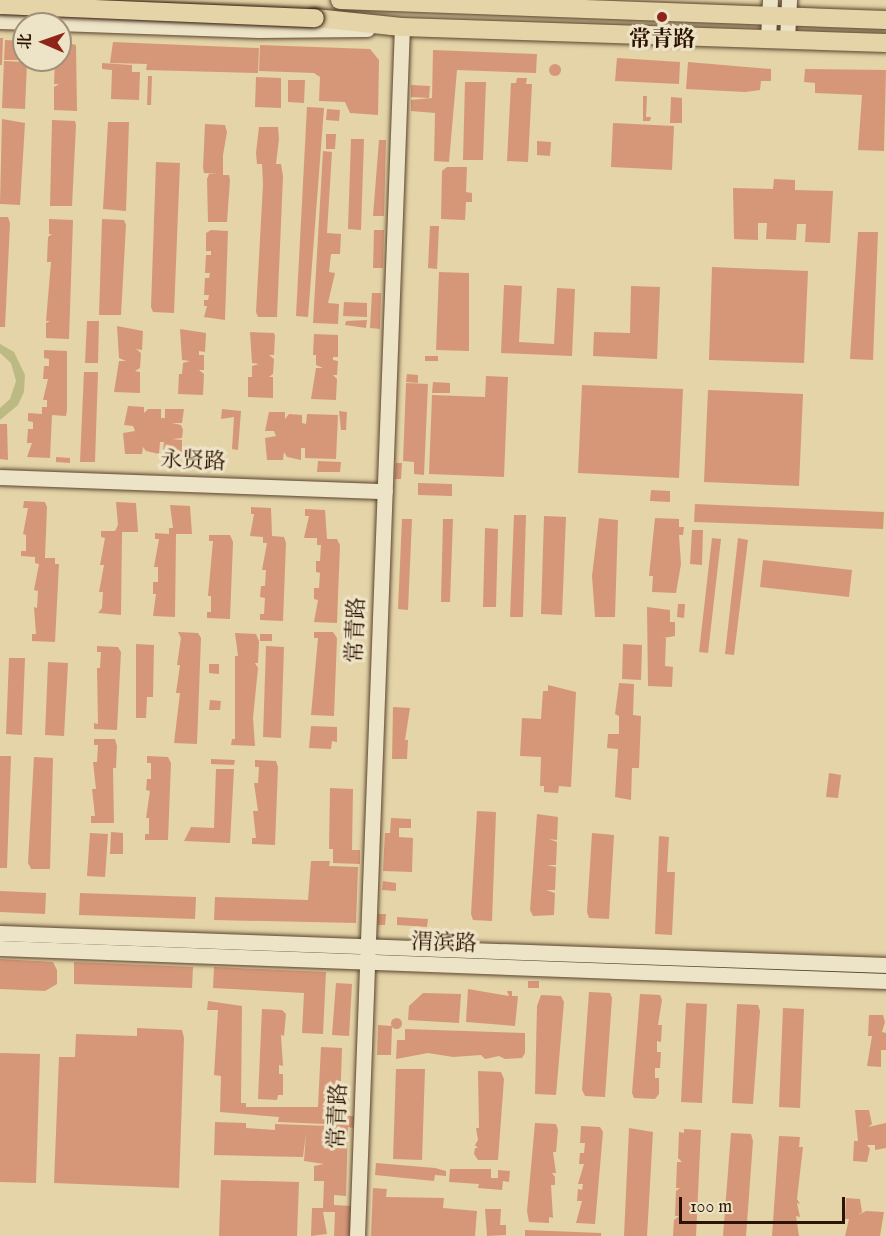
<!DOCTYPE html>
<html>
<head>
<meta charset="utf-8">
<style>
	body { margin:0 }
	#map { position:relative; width:886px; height:1236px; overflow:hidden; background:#e4d4a8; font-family:"IM FELL English","Noto Serif SC",serif }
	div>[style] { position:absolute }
	.green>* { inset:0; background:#bcba82 }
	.building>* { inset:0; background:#d69778 }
	.round { border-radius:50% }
	.roads { filter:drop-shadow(0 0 2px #5b432d) drop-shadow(0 0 2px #5b432d) }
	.tertiary>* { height:15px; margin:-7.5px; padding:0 7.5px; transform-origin:7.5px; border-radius:7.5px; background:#ede3c6 }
	.primary>* { height:18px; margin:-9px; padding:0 9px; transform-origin:9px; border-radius:9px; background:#e4d4a8 }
	.bridges { filter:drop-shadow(0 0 2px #2d1304) drop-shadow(0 0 2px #2d1304) }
	.primary-bridge>* { height:18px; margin:-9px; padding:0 9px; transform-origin:9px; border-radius:9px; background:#e4d4a8 }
	.dots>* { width:16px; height:16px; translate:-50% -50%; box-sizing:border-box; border:3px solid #ede3c6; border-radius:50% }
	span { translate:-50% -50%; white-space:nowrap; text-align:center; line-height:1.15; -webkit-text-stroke:6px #ede3c6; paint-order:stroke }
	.poi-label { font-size:22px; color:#2d1304; font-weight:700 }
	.street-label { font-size:22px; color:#2d1304 }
	.north { position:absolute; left:12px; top:12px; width:60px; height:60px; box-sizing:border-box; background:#ede3c6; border:2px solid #a09078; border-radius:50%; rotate:272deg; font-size:16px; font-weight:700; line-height:24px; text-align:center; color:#2d1304 }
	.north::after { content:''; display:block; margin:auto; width:21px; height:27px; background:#8f2418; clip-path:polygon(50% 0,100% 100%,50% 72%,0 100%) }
	.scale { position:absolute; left:679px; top:1197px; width:166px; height:27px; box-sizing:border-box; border:3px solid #2d1304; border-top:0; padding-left:8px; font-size:18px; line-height:21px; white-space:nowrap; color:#2d1304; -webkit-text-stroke:4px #ede3c6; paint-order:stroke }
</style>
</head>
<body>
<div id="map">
	<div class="green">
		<div style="clip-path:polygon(0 344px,14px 352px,25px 375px,24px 392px,18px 405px,0 420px,0 408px,10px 399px,16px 381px,11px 363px,0 353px)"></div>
	</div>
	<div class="building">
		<div style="clip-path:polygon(0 38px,3px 38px,2px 65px,0 65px)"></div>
		<div style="clip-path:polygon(5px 40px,24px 41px,24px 60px,4px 60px)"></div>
		<div style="clip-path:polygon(60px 41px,76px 45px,77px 111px,54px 110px,54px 87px,59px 84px,54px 84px,55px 60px,60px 60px)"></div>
		<div style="clip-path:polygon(113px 42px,259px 48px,258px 73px,146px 70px,147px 64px,110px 63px)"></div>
		<div style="clip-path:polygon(260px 45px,370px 49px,379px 60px,378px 115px,350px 113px,345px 102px,319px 101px,320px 77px,314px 73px,259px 71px)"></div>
		<div style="clip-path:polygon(433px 50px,537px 54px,536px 73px,457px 70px,449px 162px,434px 161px,435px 113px,411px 111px,411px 100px,432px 98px)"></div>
		<div style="clip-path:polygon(617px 58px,680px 62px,679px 84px,615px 81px)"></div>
		<div style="clip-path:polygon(4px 61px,27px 62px,25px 109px,2px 108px)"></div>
		<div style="clip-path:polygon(688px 62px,771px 69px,771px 81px,761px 81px,760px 90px,745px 92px,686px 89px)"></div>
		<div style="clip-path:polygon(102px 63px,132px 65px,132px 72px,140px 72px,139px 100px,111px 99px,112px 70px,102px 69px)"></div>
		<div class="round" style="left:549px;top:64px;width:12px;height:12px"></div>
		<div style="clip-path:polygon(805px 69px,886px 70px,884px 151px,858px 150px,862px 95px,815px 93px,815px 83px,804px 82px)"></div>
		<div style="clip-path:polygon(148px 76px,152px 76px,151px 105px,147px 105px)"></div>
		<div style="clip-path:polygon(256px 77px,281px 78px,281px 108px,255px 107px)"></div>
		<div style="clip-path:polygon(517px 78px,527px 78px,526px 84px,532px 84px,528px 162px,507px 161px,511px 83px,516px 83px)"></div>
		<div style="clip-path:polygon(288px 80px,305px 80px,304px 103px,288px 102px)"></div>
		<div style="clip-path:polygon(465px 82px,486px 82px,483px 160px,463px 160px)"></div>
		<div style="clip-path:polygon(411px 85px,430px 86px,429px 98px,411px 97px)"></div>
		<div style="clip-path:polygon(643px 96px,647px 96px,646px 117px,651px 117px,650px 121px,643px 121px)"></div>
		<div style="clip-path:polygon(671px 97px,682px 98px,682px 123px,670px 123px)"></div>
		<div style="clip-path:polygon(307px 107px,324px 108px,308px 317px,296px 316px)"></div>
		<div style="clip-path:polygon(327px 109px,340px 110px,339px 121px,326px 120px)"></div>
		<div style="clip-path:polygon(2px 119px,25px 123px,20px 205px,0 204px)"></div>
		<div style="clip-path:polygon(52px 120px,75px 121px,76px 125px,72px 206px,50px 206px)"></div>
		<div style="clip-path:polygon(108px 122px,129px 122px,126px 211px,103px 209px)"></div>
		<div style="clip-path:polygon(613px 123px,674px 126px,672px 170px,611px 167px)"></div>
		<div style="clip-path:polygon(205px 124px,225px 125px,227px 132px,223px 155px,223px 175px,229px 175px,230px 180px,227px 222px,208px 222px,207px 179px,209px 174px,218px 174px,204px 173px,203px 168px)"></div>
		<div style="clip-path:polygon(259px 127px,278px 127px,279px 139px,276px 164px,281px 164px,283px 176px,277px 317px,258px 317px,256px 312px,263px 184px,262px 164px,257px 164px,256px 153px)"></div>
		<div style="clip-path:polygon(326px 134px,336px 134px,335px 149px,326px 149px)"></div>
		<div style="clip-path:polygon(351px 139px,364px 139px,361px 230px,348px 229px)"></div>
		<div style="clip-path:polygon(379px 140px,386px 140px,384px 216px,373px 216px)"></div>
		<div style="clip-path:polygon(537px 141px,551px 142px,550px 156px,537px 155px)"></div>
		<div style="clip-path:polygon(323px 151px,332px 152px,327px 233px,341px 234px,340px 254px,331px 254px,329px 272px,335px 273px,328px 303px,339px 304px,338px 324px,313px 323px)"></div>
		<div style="clip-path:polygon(156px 162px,180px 163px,174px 313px,153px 312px,151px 307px)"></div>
		<div style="clip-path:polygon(447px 167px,467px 167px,466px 192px,472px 193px,472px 202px,466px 202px,465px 220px,441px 219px,442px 171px)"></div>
		<div style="clip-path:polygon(774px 179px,795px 180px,795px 190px,833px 191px,830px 243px,805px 242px,806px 224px,797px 224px,796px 240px,766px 239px,767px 223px,758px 223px,758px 240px,734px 239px,733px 188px,773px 189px)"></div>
		<div style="clip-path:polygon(0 217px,8px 217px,10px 223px,5px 327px,0 327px)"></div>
		<div style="clip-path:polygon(49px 219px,73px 220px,69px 339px,46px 338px,46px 323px,50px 321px,46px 321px,51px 262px,47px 262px,48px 237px,52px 234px,49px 234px)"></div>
		<div style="clip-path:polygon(102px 219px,124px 220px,126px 225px,121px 315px,99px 315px)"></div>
		<div style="clip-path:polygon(430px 226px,439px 226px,437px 269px,428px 268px)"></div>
		<div style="clip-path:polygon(211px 230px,228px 231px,225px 320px,204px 317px,207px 306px,204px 306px,204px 300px,208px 300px,209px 295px,204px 295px,205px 278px,209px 278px,210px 273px,205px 273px,206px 255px,211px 255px,211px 251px,206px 251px,206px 233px)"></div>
		<div style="clip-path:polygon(374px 230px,384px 230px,383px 268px,373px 268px)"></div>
		<div style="clip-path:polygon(858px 232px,878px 232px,873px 360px,850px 359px)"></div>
		<div style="clip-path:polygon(712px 267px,808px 271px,804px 363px,709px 360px)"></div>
		<div style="clip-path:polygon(439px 272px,469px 273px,469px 351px,436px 350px)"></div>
		<div style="clip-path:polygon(504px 285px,522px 286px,519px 342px,554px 344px,557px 288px,575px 289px,572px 356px,501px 353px)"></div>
		<div style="clip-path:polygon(631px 286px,660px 287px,657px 359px,593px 356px,594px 332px,630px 333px)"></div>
		<div style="clip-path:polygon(372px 293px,381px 293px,380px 329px,370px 328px)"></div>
		<div style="clip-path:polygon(344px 302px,367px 303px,367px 317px,343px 316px)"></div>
		<div style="clip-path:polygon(367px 320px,366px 328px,345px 325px,346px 321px)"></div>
		<div style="clip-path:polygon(87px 321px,99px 321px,98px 363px,85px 363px)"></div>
		<div style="clip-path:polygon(117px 326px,143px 331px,142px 350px,136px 349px,141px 353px,140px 368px,135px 371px,140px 372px,140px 393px,114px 392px,119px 361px,126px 361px,119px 358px)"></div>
		<div style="clip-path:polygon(180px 329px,206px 333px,205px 352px,199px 351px,199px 355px,204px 355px,204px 370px,199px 370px,204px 374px,203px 395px,178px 394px,179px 374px,182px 374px,183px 363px,190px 361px,182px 360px)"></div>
		<div style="clip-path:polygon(250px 332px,274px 333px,275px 336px,274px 355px,269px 355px,274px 359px,273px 374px,269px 377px,273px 377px,273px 398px,248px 397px,248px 377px,252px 377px,252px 366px,259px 364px,252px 363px)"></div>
		<div style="clip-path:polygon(314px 334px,338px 335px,338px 357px,333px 357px,333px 360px,338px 361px,337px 375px,333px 375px,337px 379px,336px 400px,311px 399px,316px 368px,323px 368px,316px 365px,316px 355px,313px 355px)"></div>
		<div style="clip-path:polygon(44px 350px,67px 351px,67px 410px,66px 416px,52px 415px,50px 458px,27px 457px,32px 443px,27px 443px,28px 429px,33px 429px,33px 422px,28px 421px,28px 413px,42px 414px,42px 407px,47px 407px,47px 400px,43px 400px,48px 379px,43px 379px,44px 366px,49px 366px,49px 359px,44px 358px)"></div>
		<div style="clip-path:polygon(425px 356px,438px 356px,438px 361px,425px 361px)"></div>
		<div style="clip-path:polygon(84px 372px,98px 372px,95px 462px,80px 462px)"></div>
		<div style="clip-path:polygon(407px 374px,418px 375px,418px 383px,406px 382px)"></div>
		<div style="clip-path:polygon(486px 376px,508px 377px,504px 477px,429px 474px,432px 395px,485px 397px)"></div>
		<div style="clip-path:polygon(433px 382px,450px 383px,450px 393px,432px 393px)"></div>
		<div style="clip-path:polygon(406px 383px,428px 384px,424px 475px,414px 474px,414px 462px,403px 461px)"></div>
		<div style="clip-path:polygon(582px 385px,683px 389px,679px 478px,578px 473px)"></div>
		<div style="clip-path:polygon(708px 390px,803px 394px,799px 486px,704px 482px)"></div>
		<div style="clip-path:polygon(128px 406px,144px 407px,144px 413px,148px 409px,161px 409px,161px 418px,165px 418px,165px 409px,184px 409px,182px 423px,172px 423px,181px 425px,183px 430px,182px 438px,172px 439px,182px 440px,182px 453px,163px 452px,164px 442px,160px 442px,159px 454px,146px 451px,143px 447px,142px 454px,125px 454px,123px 433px,135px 431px,133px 426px,124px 425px)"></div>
		<div style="clip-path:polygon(222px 409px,241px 411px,238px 450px,232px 449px,234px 417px,221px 419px)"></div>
		<div style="clip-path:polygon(339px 411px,347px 412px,346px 430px,341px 430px)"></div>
		<div style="clip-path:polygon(269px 412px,285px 412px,285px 419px,289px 414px,302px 415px,302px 423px,306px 424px,307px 414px,338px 415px,336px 459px,305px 458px,305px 448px,301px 448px,301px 460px,287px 457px,284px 452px,283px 460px,267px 460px,265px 438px,276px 436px,274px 431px,265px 431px)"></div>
		<div style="clip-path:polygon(0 424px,7px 424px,8px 460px,0 459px)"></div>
		<div style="clip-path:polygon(56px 457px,70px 458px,70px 463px,56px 462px)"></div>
		<div style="clip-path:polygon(318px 461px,341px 462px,340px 472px,317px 472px)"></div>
		<div style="clip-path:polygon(396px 463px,402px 463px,401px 479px,395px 479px)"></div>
		<div style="clip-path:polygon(418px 483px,452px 484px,452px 496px,418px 495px)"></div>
		<div style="clip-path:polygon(651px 490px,670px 491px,670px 502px,650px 501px)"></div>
		<div style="clip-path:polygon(24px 501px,45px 502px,47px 507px,45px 558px,55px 558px,55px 564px,59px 564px,55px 642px,32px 641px,32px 634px,36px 634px,34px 607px,37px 608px,38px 591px,34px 590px,39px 564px,35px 563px,35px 557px,21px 556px,21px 551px,26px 551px,26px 535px,23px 534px,28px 508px,23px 508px)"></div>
		<div style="clip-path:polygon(116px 502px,136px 503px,138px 532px,122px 532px,121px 615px,98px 613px,102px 608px,103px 592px,99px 592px,104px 565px,100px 565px,105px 538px,101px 537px,101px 531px,115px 531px,118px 525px)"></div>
		<div style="clip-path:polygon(695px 504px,884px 512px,883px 529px,694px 522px)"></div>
		<div style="clip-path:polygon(170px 505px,190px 506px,192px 534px,176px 534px,175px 617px,153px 616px,156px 594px,153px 594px,153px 582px,158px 582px,158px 567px,154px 567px,159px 539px,155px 539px,155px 533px,169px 534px,169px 528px,173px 528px)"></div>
		<div style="clip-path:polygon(251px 507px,271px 508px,272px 536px,284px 537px,286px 543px,283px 621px,260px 620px,260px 614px,264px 614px,265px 598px,260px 597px,261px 586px,265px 586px,266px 570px,262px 570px,267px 543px,263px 543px,263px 537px,250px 536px,254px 514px,251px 514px)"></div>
		<div style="clip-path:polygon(305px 509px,325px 510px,327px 539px,337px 539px,340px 545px,337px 623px,314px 622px,318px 600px,314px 599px,314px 588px,319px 588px,320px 573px,316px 572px,316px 561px,320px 561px,321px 545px,317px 545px,317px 538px,304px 538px,309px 516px,305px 516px)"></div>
		<div style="clip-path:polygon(514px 515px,526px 515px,523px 617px,510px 617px)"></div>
		<div style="clip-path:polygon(544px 516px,566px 517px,562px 615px,541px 614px)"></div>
		<div style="clip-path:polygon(599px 518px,618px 520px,615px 617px,595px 617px,592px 576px)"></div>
		<div style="clip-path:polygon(655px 518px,679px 519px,679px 527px,684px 527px,683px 535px,679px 535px,681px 564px,676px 593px,652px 592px,653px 576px,649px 576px)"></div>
		<div style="clip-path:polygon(402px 519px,412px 519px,408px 610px,398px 609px)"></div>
		<div style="clip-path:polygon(443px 519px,453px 519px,450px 602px,441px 602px)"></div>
		<div style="clip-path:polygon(485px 528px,498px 529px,496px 607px,483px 607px)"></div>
		<div style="clip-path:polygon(692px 530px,703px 530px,702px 565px,690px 564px)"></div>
		<div style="clip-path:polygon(209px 535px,230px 535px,233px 542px,230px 619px,207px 618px,207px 612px,211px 612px,211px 596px,208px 596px,213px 541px,209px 541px)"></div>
		<div style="clip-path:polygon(712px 538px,721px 539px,708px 653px,699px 652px)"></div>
		<div style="clip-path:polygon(738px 538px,748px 540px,734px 655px,725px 654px)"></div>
		<div style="clip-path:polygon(763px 560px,852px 570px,849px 597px,760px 587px)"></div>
		<div style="clip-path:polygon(678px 604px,685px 604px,684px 618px,677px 617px)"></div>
		<div style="clip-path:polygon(647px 607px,670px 610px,670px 622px,675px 622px,675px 636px,663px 638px,666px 638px,665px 666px,673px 667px,672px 687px,648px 686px)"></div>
		<div style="clip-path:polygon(178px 632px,198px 633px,201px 638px,197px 744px,174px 743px,180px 693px,176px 693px,180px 665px,177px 665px,181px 638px)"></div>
		<div style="clip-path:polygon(314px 632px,333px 632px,337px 638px,334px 716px,311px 715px,318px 638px,314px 638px)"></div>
		<div style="clip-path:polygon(235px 633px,256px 634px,259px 641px,258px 663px,255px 663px,258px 668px,253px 718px,255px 746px,231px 745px,232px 739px,235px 739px,235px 656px,238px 656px)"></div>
		<div style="clip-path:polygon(260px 634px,272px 634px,272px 641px,260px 641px)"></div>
		<div style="clip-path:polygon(136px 644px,154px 645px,153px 697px,147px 697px,146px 718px,136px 718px)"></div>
		<div style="clip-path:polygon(623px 644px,642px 645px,641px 680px,622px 679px)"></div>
		<div style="clip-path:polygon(97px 646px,118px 647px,121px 652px,117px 730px,94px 729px,94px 723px,98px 724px,97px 668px,100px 668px,101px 652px,97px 652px)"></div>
		<div style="clip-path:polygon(266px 646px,284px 647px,281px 738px,263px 737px)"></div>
		<div style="clip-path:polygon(9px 658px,25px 658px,22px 735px,6px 734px)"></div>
		<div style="clip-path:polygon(48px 662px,68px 663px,64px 736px,45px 735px)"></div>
		<div style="clip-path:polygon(209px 664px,219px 664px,219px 674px,209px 673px)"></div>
		<div style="clip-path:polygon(619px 683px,634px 684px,633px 715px,641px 716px,639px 768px,632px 768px,631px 800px,615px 797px,618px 749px,607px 748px,608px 734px,619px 734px,619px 716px,615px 714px)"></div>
		<div style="clip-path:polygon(548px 685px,576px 692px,571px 787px,559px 786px,558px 793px,544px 792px,544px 786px,540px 786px,541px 757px,520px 756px,522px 718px,541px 719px,543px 691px,548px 691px)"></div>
		<div style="clip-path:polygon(210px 700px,221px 701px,220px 710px,209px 710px)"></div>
		<div style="clip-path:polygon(393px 707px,410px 708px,405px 740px,408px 740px,407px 759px,392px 759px)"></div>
		<div style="clip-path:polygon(311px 726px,337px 727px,337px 742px,332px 741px,331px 749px,309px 748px)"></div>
		<div style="clip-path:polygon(94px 739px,115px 739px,117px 746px,116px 768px,113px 768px,114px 823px,91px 823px,91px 816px,95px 816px,92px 789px,96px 789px,93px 762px,97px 762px,98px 745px,94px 745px)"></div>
		<div style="clip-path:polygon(0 756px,11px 756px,7px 868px,0 868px)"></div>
		<div style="clip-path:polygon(147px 756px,168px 757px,171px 763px,168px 840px,145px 840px,145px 834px,149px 834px,149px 818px,146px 818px,150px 791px,146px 790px,147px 779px,151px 779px,151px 763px,147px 763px)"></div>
		<div style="clip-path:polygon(34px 757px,53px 758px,50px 869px,31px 869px,28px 863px)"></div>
		<div style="clip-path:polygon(211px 759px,235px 760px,234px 765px,211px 764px)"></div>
		<div style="clip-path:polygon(255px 760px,276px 761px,278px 767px,275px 845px,252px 844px,252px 838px,256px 838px,253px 811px,258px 811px,254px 783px,258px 783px,259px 767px,255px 767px)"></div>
		<div style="clip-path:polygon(216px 769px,234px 769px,230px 843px,184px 841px,191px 827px,214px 828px)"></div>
		<div style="clip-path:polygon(829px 773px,841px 775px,838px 798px,826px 797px)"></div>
		<div style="clip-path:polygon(330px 788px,353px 789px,352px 850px,360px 850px,360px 864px,333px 863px,333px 849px,329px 849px)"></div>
		<div style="clip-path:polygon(477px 811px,496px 812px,492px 921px,473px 920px,471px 914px)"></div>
		<div style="clip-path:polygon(537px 814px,558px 817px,557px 840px,549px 839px,557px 842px,556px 865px,547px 865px,556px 867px,555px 890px,546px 890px,555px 893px,554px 915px,533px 916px,530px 910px)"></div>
		<div style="clip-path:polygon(391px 818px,411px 819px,411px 828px,399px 828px,399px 837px,413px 838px,412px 872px,383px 871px,385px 833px,390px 833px)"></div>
		<div style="clip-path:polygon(111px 832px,123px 833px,123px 854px,110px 854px)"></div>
		<div style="clip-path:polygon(90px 833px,108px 834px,105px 877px,87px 876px)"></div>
		<div style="clip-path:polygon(592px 833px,614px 835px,609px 919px,589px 918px,587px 912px)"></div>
		<div style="clip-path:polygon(659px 836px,669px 837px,667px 872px,675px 872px,672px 935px,655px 934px)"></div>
		<div style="clip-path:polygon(311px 861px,330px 861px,329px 866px,358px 867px,356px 923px,214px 920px,215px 897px,308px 900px)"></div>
		<div style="clip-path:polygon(383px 881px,396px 883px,396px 891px,382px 890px)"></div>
		<div style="clip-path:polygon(0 891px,46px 893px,45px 914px,0 912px)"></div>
		<div style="clip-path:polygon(80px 893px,196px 897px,195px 919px,79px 915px)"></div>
		<div style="clip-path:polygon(378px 914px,386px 914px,385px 925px,378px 925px)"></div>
		<div style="clip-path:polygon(397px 917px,428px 919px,427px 927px,397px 925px)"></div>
		<div style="clip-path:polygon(0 959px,53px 962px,57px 970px,57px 984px,45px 991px,0 989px)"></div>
		<div style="clip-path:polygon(74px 962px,193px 967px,192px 988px,74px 984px)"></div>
		<div style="clip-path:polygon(214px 967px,326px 972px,323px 1034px,302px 1033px,304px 993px,213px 988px)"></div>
		<div style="clip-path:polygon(528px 981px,539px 981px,539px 988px,528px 988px)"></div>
		<div style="clip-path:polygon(336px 983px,352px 984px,349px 1036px,332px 1035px)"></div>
		<div style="clip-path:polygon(468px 989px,509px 996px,507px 991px,512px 991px,512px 996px,518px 996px,515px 1026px,466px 1022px)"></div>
		<div style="clip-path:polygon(589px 992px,610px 993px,612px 998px,605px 1097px,585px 1096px,582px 1090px)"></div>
		<div style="clip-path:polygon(423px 993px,461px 994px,459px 1023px,408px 1020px,409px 1006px)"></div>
		<div style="clip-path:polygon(640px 994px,660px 995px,662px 1000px,658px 1025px,662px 1025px,661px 1042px,657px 1041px,657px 1052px,661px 1052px,660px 1068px,655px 1068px,655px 1078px,659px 1078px,659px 1094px,655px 1099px,634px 1098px,632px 1093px)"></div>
		<div style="clip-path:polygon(541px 995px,561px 996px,564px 1002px,556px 1095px,535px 1094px,537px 1006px)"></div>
		<div style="clip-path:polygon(208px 1001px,242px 1006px,241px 1103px,246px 1103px,246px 1107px,318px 1107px,321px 1047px,342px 1048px,340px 1108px,326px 1107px,325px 1124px,278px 1122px,279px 1117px,220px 1112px,221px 1076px,214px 1075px,218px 1010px,207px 1010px)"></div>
		<div style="clip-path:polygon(686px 1003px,707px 1004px,702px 1103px,681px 1102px)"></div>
		<div style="clip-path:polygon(737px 1004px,758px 1005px,760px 1011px,753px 1104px,732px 1103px)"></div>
		<div style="clip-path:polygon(783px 1008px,804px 1009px,800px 1108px,779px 1107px)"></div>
		<div style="clip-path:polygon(262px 1009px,282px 1010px,286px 1014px,284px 1036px,281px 1035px,283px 1066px,279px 1065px,279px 1074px,283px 1074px,283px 1095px,278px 1095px,277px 1100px,258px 1099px)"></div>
		<div style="clip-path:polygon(869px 1015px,883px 1015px,885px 1022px,882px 1032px,886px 1033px,886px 1050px,881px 1050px,881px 1067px,867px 1066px,872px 1036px,868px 1036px)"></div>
		<div class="round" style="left:390.5px;top:1017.5px;width:11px;height:11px"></div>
		<div style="clip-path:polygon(378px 1025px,392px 1026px,391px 1055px,377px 1055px)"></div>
		<div style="clip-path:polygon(137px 1028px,182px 1030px,184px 1038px,179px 1188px,54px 1183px,59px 1057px,75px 1057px,76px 1034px,137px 1036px)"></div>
		<div style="clip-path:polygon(405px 1029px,525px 1033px,525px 1053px,522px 1058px,505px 1059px,499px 1056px,485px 1059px,481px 1055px,453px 1057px,428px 1053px,396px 1059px,397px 1040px,405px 1040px)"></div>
		<div style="clip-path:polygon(0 1053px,40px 1054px,36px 1183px,0 1182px)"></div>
		<div style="clip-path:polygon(396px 1069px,425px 1069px,422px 1160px,393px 1159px)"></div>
		<div style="clip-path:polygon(478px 1071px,501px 1072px,504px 1079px,498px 1160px,478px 1160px,474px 1154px,475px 1148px,478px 1148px,475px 1145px,478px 1140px,476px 1128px,479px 1128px)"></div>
		<div style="clip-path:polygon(855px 1110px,869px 1110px,872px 1124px,868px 1127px,886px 1123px,886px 1148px,875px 1150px,875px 1145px,867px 1145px,870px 1149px,867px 1162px,853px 1161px,854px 1141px,858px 1141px)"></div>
		<div style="clip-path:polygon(331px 1116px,354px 1116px,353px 1128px,348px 1127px,346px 1196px,334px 1195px,334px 1205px,352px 1206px,351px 1236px,334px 1236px,335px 1212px,323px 1212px,327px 1234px,311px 1236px,312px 1208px,323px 1208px,324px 1181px,314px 1181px,314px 1166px,324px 1164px,304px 1161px,306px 1133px,303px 1157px,214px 1155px,215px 1122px,246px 1123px,246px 1128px,275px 1130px,275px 1124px,331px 1126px)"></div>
		<div style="clip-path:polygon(535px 1123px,556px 1124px,558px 1130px,556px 1152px,553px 1152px,556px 1173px,552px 1173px,555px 1177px,555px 1185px,551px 1185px,553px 1218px,549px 1217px,549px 1223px,529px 1222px,527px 1211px)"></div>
		<div style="clip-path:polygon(581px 1126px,600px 1127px,603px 1132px,595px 1224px,576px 1223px,582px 1201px,577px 1201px,578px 1189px,582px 1190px,583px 1184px,578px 1184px,584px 1164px,579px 1164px,580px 1153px,584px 1153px,585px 1143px,580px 1143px)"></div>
		<div style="clip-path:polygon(629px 1128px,653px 1132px,647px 1236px,624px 1236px)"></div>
		<div style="clip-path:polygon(684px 1129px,701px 1130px,696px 1236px,673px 1236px,674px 1220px,679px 1216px,675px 1216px,676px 1191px,680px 1188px,676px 1188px,677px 1162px,682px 1162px,678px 1158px,679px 1132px,684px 1133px)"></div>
		<div style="clip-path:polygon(731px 1133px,751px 1134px,753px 1141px,746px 1236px,723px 1236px)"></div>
		<div style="clip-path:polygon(779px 1136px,800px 1137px,799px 1147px,803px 1147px,797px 1199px,800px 1204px,797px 1203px,800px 1217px,796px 1216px,799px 1236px,772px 1236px)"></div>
		<div style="clip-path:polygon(376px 1163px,435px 1168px,446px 1171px,446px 1176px,435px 1175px,434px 1181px,375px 1175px)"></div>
		<div style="clip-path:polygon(450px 1169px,491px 1169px,491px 1178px,498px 1178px,498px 1170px,510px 1171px,509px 1182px,503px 1181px,502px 1190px,478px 1188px,479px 1184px,449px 1182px)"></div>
		<div style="clip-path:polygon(221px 1180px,299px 1182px,297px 1236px,219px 1236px)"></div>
		<div style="clip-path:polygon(373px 1188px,387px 1189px,386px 1197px,444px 1198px,443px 1208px,477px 1211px,475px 1236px,371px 1236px)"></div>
		<div style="clip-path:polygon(846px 1198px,860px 1199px,862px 1212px,858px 1215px,866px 1211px,884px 1212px,880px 1236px,845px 1236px,849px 1219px,845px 1219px)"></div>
		<div style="clip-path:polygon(485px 1209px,501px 1209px,500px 1225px,506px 1225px,506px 1235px,487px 1236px)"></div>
		<div style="clip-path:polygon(525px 1230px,601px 1233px,601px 1236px,525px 1236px)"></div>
	</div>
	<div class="roads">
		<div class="tertiary">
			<div style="left:0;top:21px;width:259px;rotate:2deg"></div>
			<div style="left:259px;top:30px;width:108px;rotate:-0.5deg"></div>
			<div style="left:768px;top:38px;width:38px;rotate:-87deg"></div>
			<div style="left:787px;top:39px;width:39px;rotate:-87deg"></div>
			<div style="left:0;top:477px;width:385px;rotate:2.1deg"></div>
			<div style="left:0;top:933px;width:887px;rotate:2.07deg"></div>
			<div style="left:0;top:948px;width:887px;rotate:2.13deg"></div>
			<div style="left:357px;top:1236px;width:1210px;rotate:-87.87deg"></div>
			<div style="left:402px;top:27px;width:11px;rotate:180deg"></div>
		</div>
		<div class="primary">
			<div style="left:340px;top:0;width:546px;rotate:2.1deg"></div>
			<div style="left:315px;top:18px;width:87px;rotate:5.9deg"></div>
			<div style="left:402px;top:27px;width:484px;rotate:1.9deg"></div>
		</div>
	</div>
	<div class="bridges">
		<div class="primary-bridge">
			<div style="left:0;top:5px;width:315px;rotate:2.4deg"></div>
		</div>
	</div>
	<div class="dots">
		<div style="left:662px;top:17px;background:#8f2418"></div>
	</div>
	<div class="poi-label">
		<span style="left:662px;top:41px">常青路</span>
	</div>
	<div class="street-label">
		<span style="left:193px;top:462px;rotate:2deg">永贤路</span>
		<span style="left:357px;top:630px;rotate:-88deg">常青路</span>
		<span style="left:444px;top:944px;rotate:2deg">渭滨路</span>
		<span style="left:339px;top:1116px;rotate:-88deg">常青路</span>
	</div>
	<div class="north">北</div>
	<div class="scale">100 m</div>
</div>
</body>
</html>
